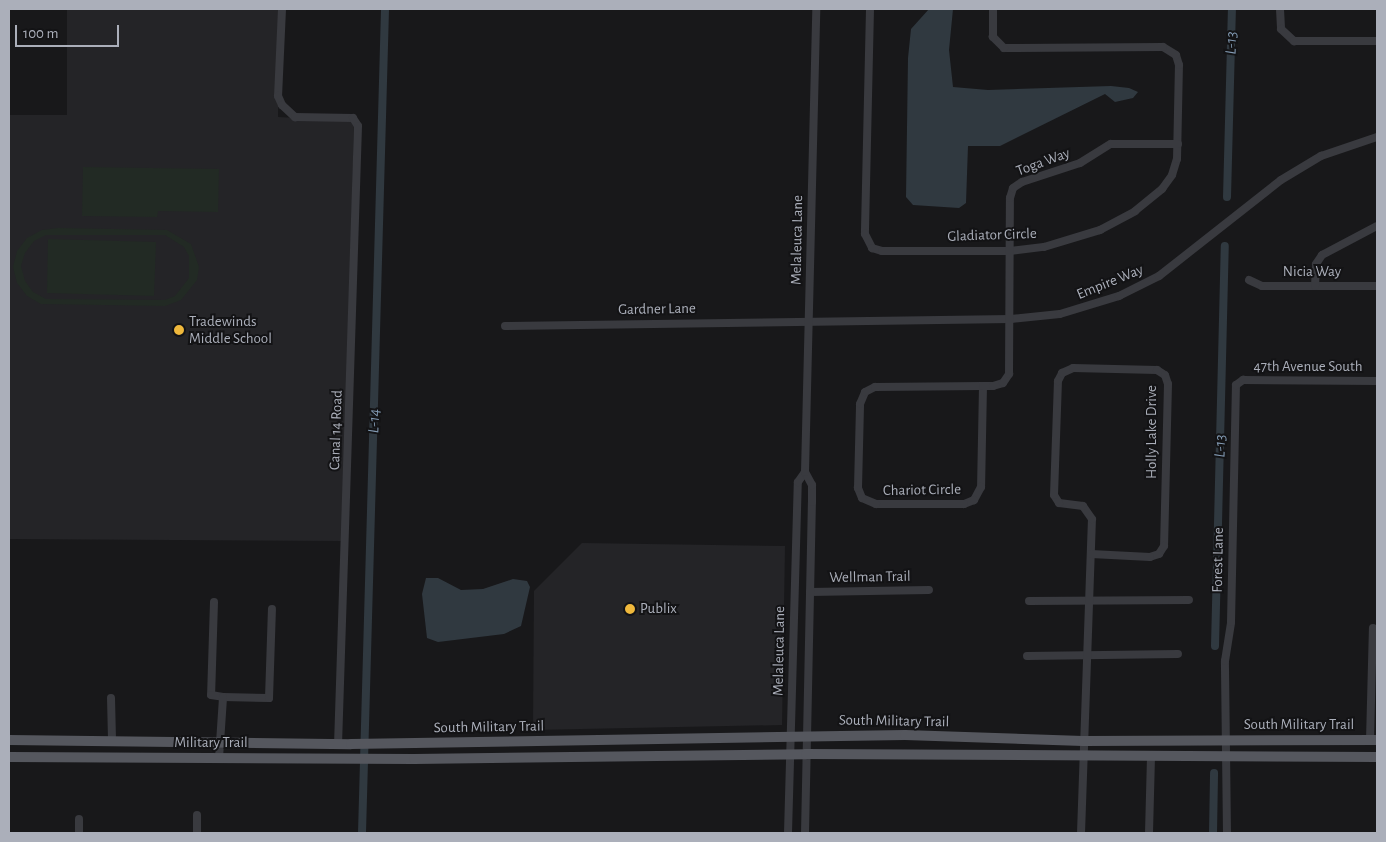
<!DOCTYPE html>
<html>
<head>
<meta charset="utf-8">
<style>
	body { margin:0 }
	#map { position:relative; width:1386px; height:842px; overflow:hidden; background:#18181a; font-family:"Alegreya Sans",sans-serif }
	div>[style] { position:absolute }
	.built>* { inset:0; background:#242427 }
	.green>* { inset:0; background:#222a24 }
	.water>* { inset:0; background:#303940 }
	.canal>* { height:8px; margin:-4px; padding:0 4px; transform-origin:4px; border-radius:4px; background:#303940 }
	.minor>* { height:8px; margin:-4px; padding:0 4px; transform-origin:4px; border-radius:4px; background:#393a3f }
	.major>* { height:10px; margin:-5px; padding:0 5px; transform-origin:5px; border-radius:5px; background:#55575e }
	.dots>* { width:14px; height:14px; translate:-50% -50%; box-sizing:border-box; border:2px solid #131315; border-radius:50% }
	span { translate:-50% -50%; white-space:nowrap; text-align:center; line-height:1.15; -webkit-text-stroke:4px #131315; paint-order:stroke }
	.street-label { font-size:15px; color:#abafba }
	.poi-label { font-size:15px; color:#abafba }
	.left { translate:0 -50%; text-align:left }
	.water-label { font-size:16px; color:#839bb4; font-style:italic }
	.frame { position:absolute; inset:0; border:10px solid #abafba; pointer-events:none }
	.scale { position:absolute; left:15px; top:25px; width:104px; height:22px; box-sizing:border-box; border:2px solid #abafba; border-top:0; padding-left:6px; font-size:15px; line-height:18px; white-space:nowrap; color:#abafba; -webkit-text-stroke:4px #131315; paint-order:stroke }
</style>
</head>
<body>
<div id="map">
	<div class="built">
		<div style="clip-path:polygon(67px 9px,280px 9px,278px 117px,354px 121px,344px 541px,9px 539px,9px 115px,67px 115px)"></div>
		<div style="clip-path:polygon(582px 543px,785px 546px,782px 725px,533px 730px,534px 591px)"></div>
	</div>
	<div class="green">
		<div style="clip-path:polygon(83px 167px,219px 169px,218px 212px,158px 211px,157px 217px,82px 216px)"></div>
		<div style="clip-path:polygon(evenodd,58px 228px,167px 230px,191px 244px,199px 267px,197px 280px,181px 300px,165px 306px,41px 304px,27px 296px,17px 283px,13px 267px,17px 251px,27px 238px,42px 230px,58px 228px,46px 235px,165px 235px,184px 247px,189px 256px,189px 278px,175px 296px,165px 300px,46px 299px,33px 292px,25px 281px,21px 266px,25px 253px,34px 241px,46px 235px)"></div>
		<div style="clip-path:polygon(48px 239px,156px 242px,154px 296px,47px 293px)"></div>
	</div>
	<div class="water">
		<div style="clip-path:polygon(929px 9px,953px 9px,949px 50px,953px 87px,988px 90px,1111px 86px,1129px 88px,1138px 92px,1133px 98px,1115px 102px,1105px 94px,1000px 146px,968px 146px,966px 203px,959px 208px,913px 205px,906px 197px,908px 58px,911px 29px)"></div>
		<div style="clip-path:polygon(426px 578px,438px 578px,461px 590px,483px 589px,513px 579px,527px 581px,530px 587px,521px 626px,504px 634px,438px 642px,427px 638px,422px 594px)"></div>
	</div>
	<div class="canal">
		<div style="left:1227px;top:197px;width:188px;rotate:-88.5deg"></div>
		<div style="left:1215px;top:646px;width:400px;rotate:-88.6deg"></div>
		<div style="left:362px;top:833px;width:824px;rotate:-88.4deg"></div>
		<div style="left:1213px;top:833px;width:60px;rotate:-89deg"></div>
	</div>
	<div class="minor">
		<div style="left:282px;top:9px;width:87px;rotate:92.6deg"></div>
		<div style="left:278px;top:96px;width:10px;rotate:66deg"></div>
		<div style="left:282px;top:105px;width:18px;rotate:43deg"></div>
		<div style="left:295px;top:117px;width:58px;rotate:1deg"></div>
		<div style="left:353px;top:118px;width:9px;rotate:58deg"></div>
		<div style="left:358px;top:126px;width:618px;rotate:91.85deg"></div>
		<div style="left:870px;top:9px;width:225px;rotate:91.3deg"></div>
		<div style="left:865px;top:234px;width:16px;rotate:63deg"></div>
		<div style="left:872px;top:248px;width:10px;rotate:17deg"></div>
		<div style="left:882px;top:251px;width:128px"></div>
		<div style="left:1010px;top:251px;width:34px;rotate:-7deg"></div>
		<div style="left:1044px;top:247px;width:59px;rotate:-16.9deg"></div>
		<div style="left:1100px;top:230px;width:40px;rotate:-28deg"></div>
		<div style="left:1135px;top:211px;width:35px;rotate:-39deg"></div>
		<div style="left:1162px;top:189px;width:17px;rotate:-54deg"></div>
		<div style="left:1172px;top:175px;width:17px;rotate:-73deg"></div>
		<div style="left:1177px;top:159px;width:94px;rotate:-88.8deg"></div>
		<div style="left:1179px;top:65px;width:10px;rotate:-107deg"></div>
		<div style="left:1176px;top:55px;width:15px;rotate:-148deg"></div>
		<div style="left:1163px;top:47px;width:159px;rotate:179.6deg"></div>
		<div style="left:1004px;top:48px;width:16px;rotate:-135deg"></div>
		<div style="left:993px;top:37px;width:28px;rotate:-90deg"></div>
		<div style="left:1280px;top:9px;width:20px;rotate:87deg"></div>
		<div style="left:1281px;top:29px;width:18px;rotate:43deg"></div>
		<div style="left:1294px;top:41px;width:83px"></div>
		<div style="left:1249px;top:280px;width:14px;rotate:25deg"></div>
		<div style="left:1262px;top:286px;width:115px"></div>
		<div style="left:1315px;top:286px;width:22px;rotate:-87deg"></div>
		<div style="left:1316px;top:264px;width:11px;rotate:-56deg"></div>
		<div style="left:1322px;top:255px;width:62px;rotate:-27.8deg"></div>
		<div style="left:505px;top:326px;width:506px;rotate:-0.79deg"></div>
		<div style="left:1011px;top:319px;width:49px;rotate:-5.8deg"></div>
		<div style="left:1060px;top:314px;width:62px;rotate:-17deg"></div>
		<div style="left:1119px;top:296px;width:45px;rotate:-26.6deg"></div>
		<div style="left:1159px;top:276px;width:155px;rotate:-38.2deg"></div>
		<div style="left:1281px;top:180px;width:47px;rotate:-31deg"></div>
		<div style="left:1321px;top:156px;width:59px;rotate:-18.7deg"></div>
		<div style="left:983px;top:386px;width:101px;rotate:91.1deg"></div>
		<div style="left:981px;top:487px;width:15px;rotate:118deg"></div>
		<div style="left:974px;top:500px;width:11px;rotate:158deg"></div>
		<div style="left:964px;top:504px;width:88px;rotate:180deg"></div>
		<div style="left:876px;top:504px;width:15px;rotate:-157deg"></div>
		<div style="left:862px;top:498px;width:11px;rotate:-112deg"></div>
		<div style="left:858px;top:488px;width:84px;rotate:-88.6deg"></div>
		<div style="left:860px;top:404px;width:13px;rotate:-67deg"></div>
		<div style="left:865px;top:392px;width:11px;rotate:-27deg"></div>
		<div style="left:875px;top:387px;width:108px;rotate:-0.5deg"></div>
		<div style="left:983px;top:386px;width:10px"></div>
		<div style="left:993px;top:386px;width:10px;rotate:-17deg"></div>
		<div style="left:1003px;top:383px;width:11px;rotate:-56deg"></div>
		<div style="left:1009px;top:374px;width:176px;rotate:-89.7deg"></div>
		<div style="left:1010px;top:198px;width:10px;rotate:-73deg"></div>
		<div style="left:1013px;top:188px;width:11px;rotate:-34deg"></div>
		<div style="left:1022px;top:182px;width:61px;rotate:-18.1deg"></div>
		<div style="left:1080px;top:163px;width:36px;rotate:-32deg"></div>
		<div style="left:1111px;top:144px;width:67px"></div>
		<div style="left:810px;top:592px;width:119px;rotate:-1deg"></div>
		<div style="left:1029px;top:601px;width:160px;rotate:-0.4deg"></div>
		<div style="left:214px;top:602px;width:93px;rotate:91.8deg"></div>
		<div style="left:211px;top:695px;width:12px;rotate:9deg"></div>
		<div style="left:223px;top:697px;width:46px;rotate:1.2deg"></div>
		<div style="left:269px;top:698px;width:89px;rotate:-88.1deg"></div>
		<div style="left:1027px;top:656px;width:151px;rotate:-0.8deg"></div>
		<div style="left:111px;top:698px;width:42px;rotate:88.6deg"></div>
		<div style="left:1370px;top:740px;width:112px;rotate:-88.5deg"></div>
		<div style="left:219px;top:758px;width:61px;rotate:-86.2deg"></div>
		<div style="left:79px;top:833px;width:14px;rotate:-90deg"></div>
		<div style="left:197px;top:833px;width:18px;rotate:-90deg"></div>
		<div style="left:788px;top:833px;width:351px;rotate:-88.4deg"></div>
		<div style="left:798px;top:482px;width:12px;rotate:-55deg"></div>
		<div style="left:805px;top:833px;width:331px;rotate:-88.8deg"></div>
		<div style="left:812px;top:502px;width:17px;rotate:-90deg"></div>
		<div style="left:812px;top:485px;width:15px;rotate:-118deg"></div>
		<div style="left:805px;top:472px;width:463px;rotate:-88.6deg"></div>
		<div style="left:1081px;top:833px;width:314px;rotate:-88deg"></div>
		<div style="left:1092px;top:519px;width:16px;rotate:-125deg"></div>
		<div style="left:1083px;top:506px;width:24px;rotate:-173deg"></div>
		<div style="left:1059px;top:503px;width:9px;rotate:-122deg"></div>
		<div style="left:1054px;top:495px;width:114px;rotate:-88deg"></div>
		<div style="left:1058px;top:381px;width:9px;rotate:-63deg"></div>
		<div style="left:1062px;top:373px;width:12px;rotate:-24deg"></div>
		<div style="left:1073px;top:368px;width:84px;rotate:1.4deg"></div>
		<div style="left:1157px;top:370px;width:9px;rotate:32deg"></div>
		<div style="left:1165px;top:375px;width:9px;rotate:72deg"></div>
		<div style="left:1168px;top:384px;width:162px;rotate:91.4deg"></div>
		<div style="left:1164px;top:546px;width:9px;rotate:122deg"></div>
		<div style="left:1159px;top:554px;width:9px;rotate:162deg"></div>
		<div style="left:1150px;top:557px;width:59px;rotate:-177.1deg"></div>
		<div style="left:1149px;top:833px;width:76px;rotate:-88.5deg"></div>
		<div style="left:1227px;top:833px;width:172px;rotate:-90.7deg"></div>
		<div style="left:1225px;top:661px;width:39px;rotate:-81deg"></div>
		<div style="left:1231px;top:622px;width:237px;rotate:-88.8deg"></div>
		<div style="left:1236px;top:385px;width:9px;rotate:-36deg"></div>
		<div style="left:1243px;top:380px;width:134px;rotate:0.4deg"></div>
	</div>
	<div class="major">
		<div style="left:9px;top:740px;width:342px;rotate:0.7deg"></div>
		<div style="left:351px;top:744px;width:554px;rotate:-0.93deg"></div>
		<div style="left:905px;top:735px;width:178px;rotate:1.9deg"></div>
		<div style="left:1083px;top:741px;width:294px;rotate:-0.2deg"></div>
		<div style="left:9px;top:757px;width:405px;rotate:0.3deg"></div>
		<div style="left:414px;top:759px;width:392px;rotate:-0.7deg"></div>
		<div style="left:806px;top:754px;width:571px;rotate:0.3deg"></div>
	</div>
	<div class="dots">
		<div style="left:179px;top:330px;background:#efb83c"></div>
		<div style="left:630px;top:609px;background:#efb83c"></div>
	</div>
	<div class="street-label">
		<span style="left:1043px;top:162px;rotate:-20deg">Toga Way</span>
		<span style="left:992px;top:235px;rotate:-2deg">Gladiator Circle</span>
		<span style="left:797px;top:240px;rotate:-89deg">Melaleuca Lane</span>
		<span style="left:1312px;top:272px">Nicia Way</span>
		<span style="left:1110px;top:282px;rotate:-22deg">Empire Way</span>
		<span style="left:657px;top:309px;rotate:-1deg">Gardner Lane</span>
		<span style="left:1308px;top:367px">47th Avenue South</span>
		<span style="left:336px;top:430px;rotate:-88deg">Canal 14 Road</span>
		<span style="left:1152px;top:432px;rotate:-90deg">Holly Lake Drive</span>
		<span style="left:922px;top:490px;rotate:-1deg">Chariot Circle</span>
		<span style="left:1218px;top:560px;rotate:-89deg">Forest Lane</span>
		<span style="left:870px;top:577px;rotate:-1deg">Wellman Trail</span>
		<span style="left:779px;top:651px;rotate:-89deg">Melaleuca Lane</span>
		<span style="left:894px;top:721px;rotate:1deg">South Military Trail</span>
		<span style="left:1299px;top:725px">South Military Trail</span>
		<span style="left:489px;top:727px;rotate:-1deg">South Military Trail</span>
		<span style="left:211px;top:743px">Military Trail</span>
	</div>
	<div class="poi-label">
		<span class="left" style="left:189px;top:330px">Tradewinds<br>Middle School</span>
		<span class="left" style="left:640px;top:609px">Publix</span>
	</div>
	<div class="water-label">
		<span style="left:1231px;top:43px;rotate:-88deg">L-13</span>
		<span style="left:374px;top:421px;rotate:-88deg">L-14</span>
		<span style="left:1220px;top:446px;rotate:-89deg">L-13</span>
	</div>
	<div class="frame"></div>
	<div class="scale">100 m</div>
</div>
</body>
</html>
